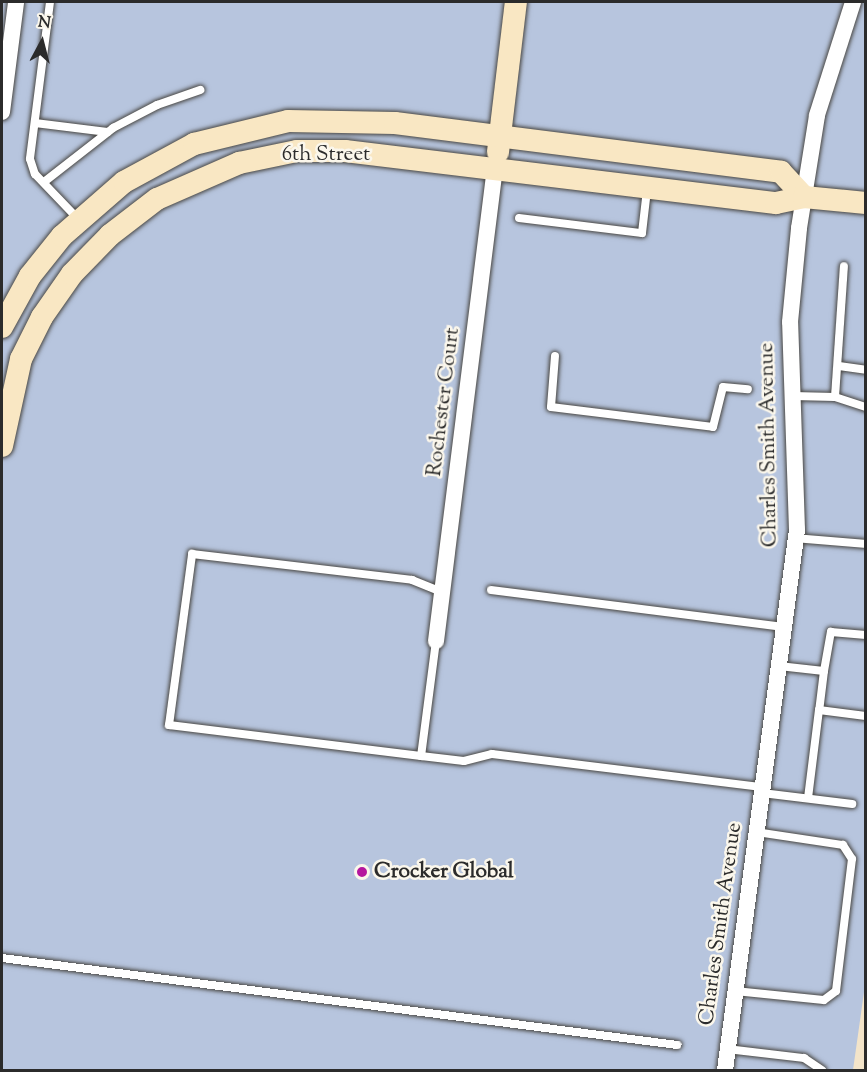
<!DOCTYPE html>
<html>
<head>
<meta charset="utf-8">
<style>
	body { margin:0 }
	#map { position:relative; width:867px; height:1072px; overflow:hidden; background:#f3e4c9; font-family:"Sorts Mill Goudy",serif }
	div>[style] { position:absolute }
	.industrial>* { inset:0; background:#b7c5de }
	.roads { filter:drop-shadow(0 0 2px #494743) drop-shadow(0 0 2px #494743) }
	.lane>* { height:8px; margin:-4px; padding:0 4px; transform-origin:4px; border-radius:4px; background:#fff }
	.street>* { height:16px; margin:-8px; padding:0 8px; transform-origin:8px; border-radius:8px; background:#fff }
	.secondary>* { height:22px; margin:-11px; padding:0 11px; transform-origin:11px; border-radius:11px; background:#f9e7c3 }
	.dots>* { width:16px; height:16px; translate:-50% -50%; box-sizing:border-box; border:3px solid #fbf7ec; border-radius:50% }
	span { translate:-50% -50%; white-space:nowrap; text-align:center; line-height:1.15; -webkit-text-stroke:5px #fbf7ec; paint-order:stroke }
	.street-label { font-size:21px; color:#2b2b2b }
	.poi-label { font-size:21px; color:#2b2b2b; font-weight:700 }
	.left { translate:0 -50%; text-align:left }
	.frame { position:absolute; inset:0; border:3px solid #2b2b2b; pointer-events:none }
	.north { position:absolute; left:12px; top:12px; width:60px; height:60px; -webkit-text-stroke:4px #fbf7ec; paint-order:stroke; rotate:7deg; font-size:16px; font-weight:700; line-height:24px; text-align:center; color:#2b2b2b }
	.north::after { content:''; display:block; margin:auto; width:21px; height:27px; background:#2b2b2b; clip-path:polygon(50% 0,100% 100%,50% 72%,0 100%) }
</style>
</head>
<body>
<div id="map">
	<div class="industrial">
		<div style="clip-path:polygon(2px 2px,865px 2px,866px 978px,853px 1070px,2px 1070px)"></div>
	</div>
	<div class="roads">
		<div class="lane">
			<div style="left:50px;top:2px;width:158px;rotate:97.3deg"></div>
			<div style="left:30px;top:159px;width:16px;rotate:72deg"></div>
			<div style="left:35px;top:174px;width:62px;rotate:46.3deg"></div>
			<div style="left:35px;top:123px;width:73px;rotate:7.1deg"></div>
			<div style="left:44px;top:182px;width:88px;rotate:-38deg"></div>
			<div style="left:113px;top:128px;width:50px;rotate:-27.6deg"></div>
			<div style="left:157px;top:105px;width:46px;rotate:-19.2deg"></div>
			<div style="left:519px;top:218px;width:124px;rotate:7deg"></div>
			<div style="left:642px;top:233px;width:43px;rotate:-83.4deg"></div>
			<div style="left:555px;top:356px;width:51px;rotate:94.5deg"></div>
			<div style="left:551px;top:407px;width:163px;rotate:7deg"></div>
			<div style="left:713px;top:427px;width:41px;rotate:-76deg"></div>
			<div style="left:723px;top:387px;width:25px;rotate:5deg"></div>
			<div style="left:839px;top:366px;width:27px;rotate:8deg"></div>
			<div style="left:793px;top:396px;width:42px;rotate:1.4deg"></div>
			<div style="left:835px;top:397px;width:33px;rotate:18deg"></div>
			<div style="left:835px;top:397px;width:131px;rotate:-86.1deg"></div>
			<div style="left:795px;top:538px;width:71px;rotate:4.8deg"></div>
			<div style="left:491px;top:590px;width:295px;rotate:7.2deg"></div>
			<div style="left:436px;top:641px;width:116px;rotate:97.4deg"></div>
			<div style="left:421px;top:756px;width:43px;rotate:6.6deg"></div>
			<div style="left:464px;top:761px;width:29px;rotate:-14deg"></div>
			<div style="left:492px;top:754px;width:272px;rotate:7deg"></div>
			<div style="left:779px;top:666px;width:45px;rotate:6.3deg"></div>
			<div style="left:824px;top:671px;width:39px;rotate:97deg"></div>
			<div style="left:819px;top:710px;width:47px;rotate:7.3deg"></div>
			<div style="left:824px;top:671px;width:40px;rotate:-80deg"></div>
			<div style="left:831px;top:632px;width:35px;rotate:5deg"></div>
			<div style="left:421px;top:756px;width:254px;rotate:-173deg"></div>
			<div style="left:169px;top:725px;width:173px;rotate:-82.3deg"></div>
			<div style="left:192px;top:554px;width:222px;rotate:6.7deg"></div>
			<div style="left:412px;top:580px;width:32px;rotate:22deg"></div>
			<div style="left:762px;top:793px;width:91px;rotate:7deg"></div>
			<div style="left:808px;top:798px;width:89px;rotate:-82.9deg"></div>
			<div style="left:2px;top:958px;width:681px;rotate:7.34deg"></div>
			<div style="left:735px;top:991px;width:89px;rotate:5.8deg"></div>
			<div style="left:824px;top:1000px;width:15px;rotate:-37deg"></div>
			<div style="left:836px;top:991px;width:133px;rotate:-83.1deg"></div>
			<div style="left:852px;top:859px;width:17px;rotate:-123deg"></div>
			<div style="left:843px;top:845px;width:88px;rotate:-171.5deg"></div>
			<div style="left:727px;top:1049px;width:78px;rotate:6.7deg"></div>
			<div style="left:804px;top:1058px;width:22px;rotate:34deg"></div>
		</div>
		<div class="street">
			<div style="left:2px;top:112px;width:111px;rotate:-82.7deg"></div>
			<div style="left:436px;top:641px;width:477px;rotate:-82.9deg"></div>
			<div style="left:725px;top:1070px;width:545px;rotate:-82.41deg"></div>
			<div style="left:797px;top:530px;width:208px;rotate:-91.9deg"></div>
			<div style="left:790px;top:322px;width:94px;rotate:-84.5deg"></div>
			<div style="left:799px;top:228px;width:114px;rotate:-80.9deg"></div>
			<div style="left:817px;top:115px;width:119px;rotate:-72.3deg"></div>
		</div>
		<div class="secondary">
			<div style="left:498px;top:152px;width:151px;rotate:-83.2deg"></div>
			<div style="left:2px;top:327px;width:58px;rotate:-61.2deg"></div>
			<div style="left:30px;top:276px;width:51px;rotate:-51.3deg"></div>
			<div style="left:62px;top:236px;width:82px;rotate:-41.1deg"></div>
			<div style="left:124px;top:182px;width:80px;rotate:-28.5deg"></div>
			<div style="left:194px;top:144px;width:97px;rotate:-13.7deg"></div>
			<div style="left:288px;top:121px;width:107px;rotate:1.1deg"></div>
			<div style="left:395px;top:123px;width:389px;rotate:7.2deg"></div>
			<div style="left:781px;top:172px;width:34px;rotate:47deg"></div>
			<div style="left:2px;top:446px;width:89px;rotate:-77.7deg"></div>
			<div style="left:21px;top:359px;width:47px;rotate:-63.4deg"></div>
			<div style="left:42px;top:317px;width:52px;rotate:-55.1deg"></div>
			<div style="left:72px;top:274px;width:54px;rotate:-45.7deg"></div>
			<div style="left:110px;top:235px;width:59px;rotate:-37.5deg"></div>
			<div style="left:157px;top:199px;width:90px;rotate:-23.7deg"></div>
			<div style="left:239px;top:163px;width:59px;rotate:-11.7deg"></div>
			<div style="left:297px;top:151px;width:48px"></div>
			<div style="left:345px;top:151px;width:434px;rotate:6.9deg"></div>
			<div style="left:776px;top:203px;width:29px;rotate:-12deg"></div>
			<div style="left:804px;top:197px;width:62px;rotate:5.5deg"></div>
		</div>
	</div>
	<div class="dots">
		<div style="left:362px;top:872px;background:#b5179e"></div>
	</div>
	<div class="street-label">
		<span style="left:326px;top:155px">6th Street</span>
		<span style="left:444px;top:402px;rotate:-83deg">Rochester Court</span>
		<span style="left:769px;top:445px;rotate:-91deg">Charles Smith Avenue</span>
		<span style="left:721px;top:924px;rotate:-82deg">Charles Smith Avenue</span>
	</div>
	<div class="poi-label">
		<span class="left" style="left:374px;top:872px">Crocker Global</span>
	</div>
	<div class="frame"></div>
	<div class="north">N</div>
</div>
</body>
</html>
